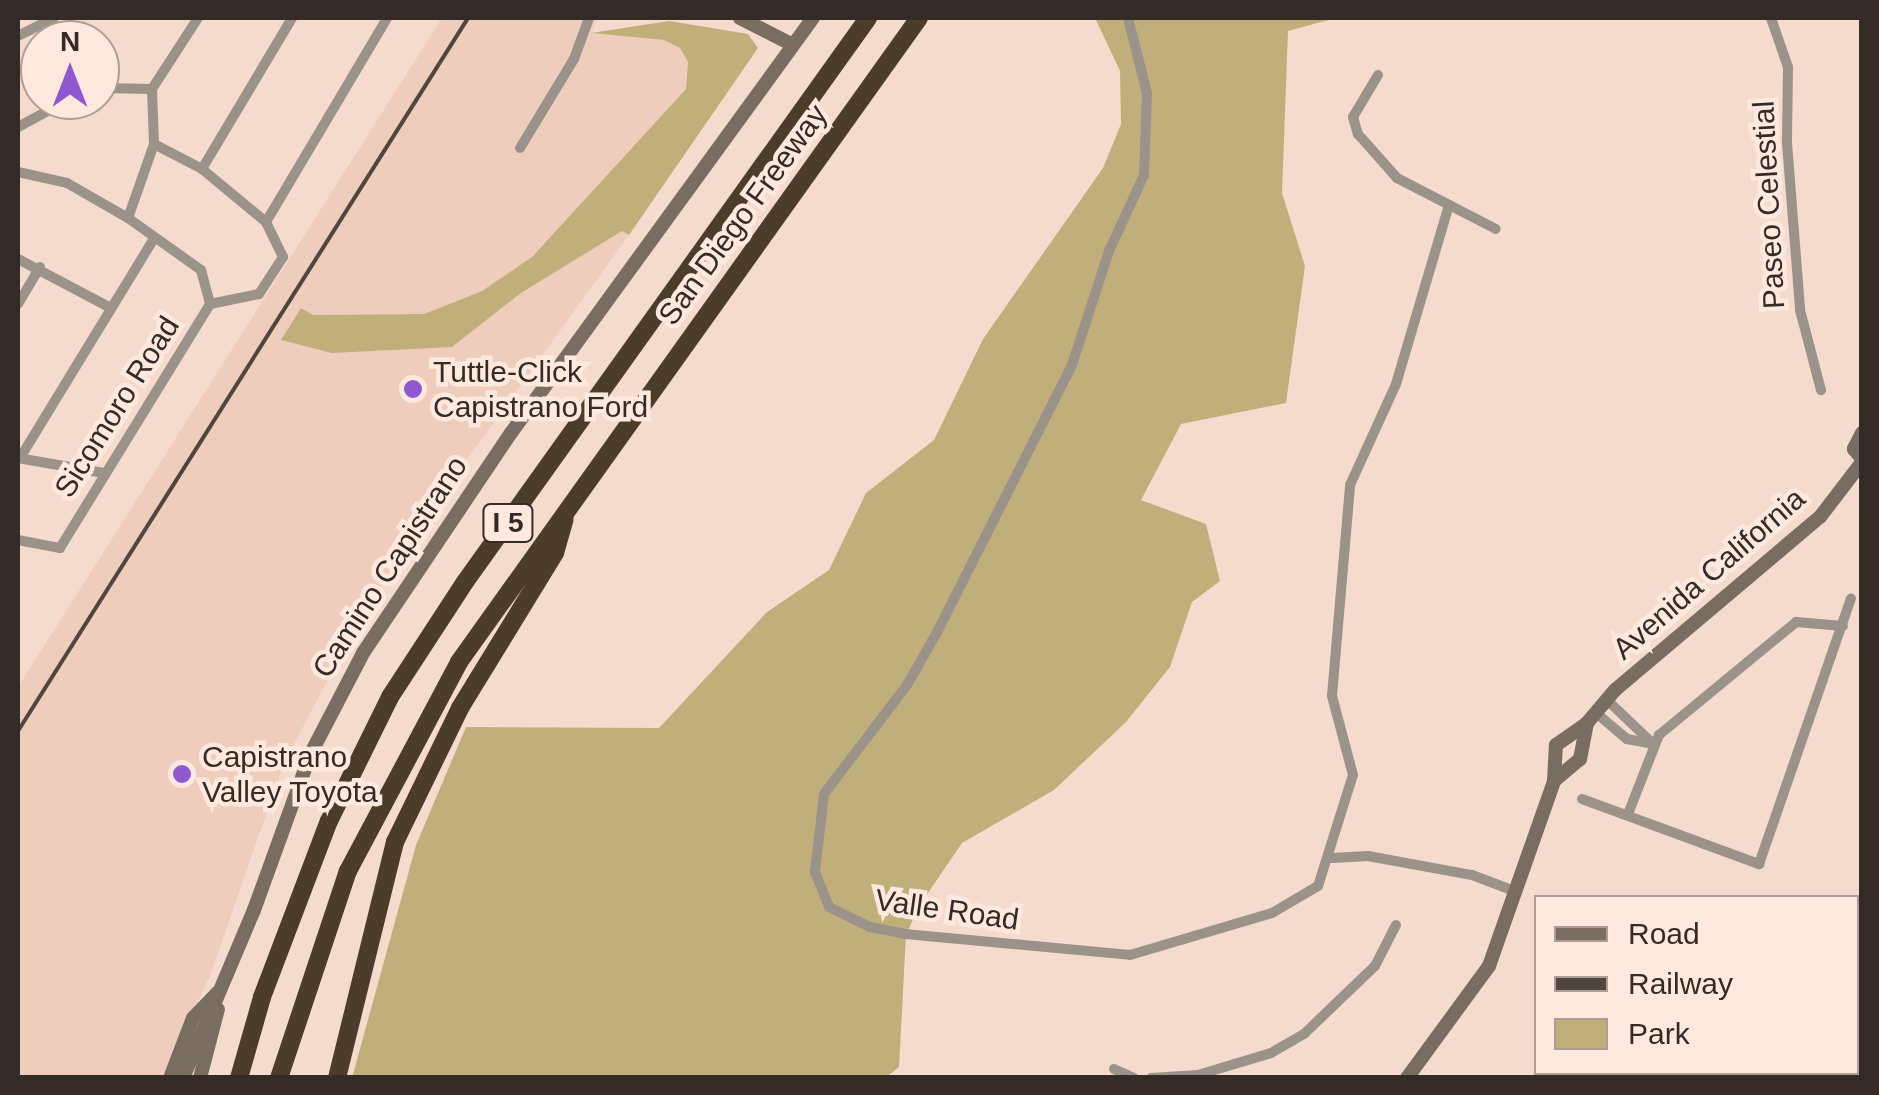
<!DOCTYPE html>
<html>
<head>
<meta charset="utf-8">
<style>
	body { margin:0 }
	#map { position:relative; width:1879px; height:1095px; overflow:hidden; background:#f5dbcd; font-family:Helvetica,sans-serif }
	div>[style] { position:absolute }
	.built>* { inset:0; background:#eecdbc }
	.green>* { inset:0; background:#c1af7b }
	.street>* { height:10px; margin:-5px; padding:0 5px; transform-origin:5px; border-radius:5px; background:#9b938a }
	.secondary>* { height:14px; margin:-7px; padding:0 7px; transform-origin:7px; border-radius:7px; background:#796d61 }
	.highway>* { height:18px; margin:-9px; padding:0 9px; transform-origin:9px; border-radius:9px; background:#4c3c2b }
	.rail>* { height:4px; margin:-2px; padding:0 2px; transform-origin:2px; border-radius:2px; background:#51453f }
	.dots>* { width:28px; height:28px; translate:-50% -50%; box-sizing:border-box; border:5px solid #ffe9de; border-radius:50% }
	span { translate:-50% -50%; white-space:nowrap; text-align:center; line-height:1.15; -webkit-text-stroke:9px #ffe9de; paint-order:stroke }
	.shield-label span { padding:2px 8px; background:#ffe9de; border:2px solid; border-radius:8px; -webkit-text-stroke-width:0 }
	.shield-label { font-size:28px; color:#352b26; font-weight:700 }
	.street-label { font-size:30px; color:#352b26 }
	.poi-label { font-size:30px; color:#352b26 }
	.left { translate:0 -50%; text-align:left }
	.frame { position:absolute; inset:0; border:20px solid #352b26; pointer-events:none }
	.legend { position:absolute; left:1534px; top:895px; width:325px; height:180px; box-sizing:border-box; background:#ffe9de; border:2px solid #ae9d94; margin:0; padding:12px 18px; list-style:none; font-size:30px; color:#352b26 }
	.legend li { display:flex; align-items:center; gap:20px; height:50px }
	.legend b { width:50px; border:2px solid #ae9d94 }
	.north { position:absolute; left:20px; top:20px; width:100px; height:100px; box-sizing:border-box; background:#ffe9de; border:2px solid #ae9d94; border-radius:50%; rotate:0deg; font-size:28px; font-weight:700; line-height:40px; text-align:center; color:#352b26 }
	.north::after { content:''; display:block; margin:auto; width:35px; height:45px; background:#8f58d0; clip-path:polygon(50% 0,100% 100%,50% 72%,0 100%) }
</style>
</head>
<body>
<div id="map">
	<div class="built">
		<div style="clip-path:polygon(442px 18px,597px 18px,592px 33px,664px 40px,680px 48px,688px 62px,686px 89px,532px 257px,482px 291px,423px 314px,313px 315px,302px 308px,282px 341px,452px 347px,521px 293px,622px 231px,629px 235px,412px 536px,345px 647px,284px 763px,210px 976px,162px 1077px,18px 1078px,18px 687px)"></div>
	</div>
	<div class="green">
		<div style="clip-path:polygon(1095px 18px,1336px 18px,1288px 31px,1282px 193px,1305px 266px,1286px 403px,1181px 424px,1141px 500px,1206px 524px,1220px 581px,1192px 602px,1170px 667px,1126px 722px,1054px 790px,962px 843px,919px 906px,906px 935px,899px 1067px,885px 1078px,352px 1078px,416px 845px,466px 727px,659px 728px,767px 612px,829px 570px,866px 493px,934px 440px,983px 339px,1103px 168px,1121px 124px,1120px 71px)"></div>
		<div style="clip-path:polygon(669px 21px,748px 34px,758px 48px,629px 235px,622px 231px,521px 293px,452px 347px,332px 353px,281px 340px,301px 308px,313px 315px,424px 314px,482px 291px,532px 257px,686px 89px,688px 62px,680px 48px,664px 40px,591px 33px)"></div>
		<div style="clip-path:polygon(1861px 916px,1861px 1077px,1780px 1077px,1856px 1072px)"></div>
	</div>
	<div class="street">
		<div style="left:1128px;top:18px;width:77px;rotate:75.8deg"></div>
		<div style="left:1147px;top:93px;width:82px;rotate:92.1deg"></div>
		<div style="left:1144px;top:175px;width:84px;rotate:114.7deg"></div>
		<div style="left:1109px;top:251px;width:120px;rotate:108deg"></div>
		<div style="left:1072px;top:365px;width:301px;rotate:116.8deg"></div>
		<div style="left:936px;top:634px;width:59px;rotate:119.6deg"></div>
		<div style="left:907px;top:685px;width:137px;rotate:127.3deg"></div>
		<div style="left:824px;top:794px;width:79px;rotate:96.6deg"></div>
		<div style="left:815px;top:872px;width:38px;rotate:68deg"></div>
		<div style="left:829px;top:907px;width:46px;rotate:26deg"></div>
		<div style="left:870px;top:927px;width:36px;rotate:11deg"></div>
		<div style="left:905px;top:934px;width:226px;rotate:5.3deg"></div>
		<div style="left:1130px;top:955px;width:148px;rotate:-16.5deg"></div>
		<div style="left:1272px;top:913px;width:53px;rotate:-30.4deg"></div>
		<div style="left:1318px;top:886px;width:116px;rotate:-72.5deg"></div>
		<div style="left:1353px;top:775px;width:82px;rotate:-104.9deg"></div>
		<div style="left:1332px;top:696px;width:212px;rotate:-85.1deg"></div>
		<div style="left:1350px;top:485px;width:111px;rotate:-65.5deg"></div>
		<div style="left:1396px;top:384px;width:187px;rotate:-73.5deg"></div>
		<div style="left:1771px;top:18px;width:52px;rotate:70.9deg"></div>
		<div style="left:1788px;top:67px;width:76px;rotate:90.8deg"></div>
		<div style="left:1787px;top:143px;width:168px;rotate:85.5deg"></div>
		<div style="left:1800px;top:310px;width:83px;rotate:75.3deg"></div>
		<div style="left:18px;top:36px;width:40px;rotate:-26.6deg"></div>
		<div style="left:1378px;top:75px;width:49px;rotate:120.8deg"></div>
		<div style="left:1353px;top:117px;width:18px;rotate:74deg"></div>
		<div style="left:1358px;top:134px;width:59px;rotate:48.4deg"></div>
		<div style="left:1397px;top:178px;width:111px;rotate:27.3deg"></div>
		<div style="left:100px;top:88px;width:52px;rotate:1.1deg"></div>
		<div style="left:152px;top:89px;width:85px;rotate:-57.1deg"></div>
		<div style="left:18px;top:127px;width:57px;rotate:-28.4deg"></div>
		<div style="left:154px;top:144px;width:54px;rotate:27.5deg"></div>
		<div style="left:202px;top:169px;width:83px;rotate:39.6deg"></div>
		<div style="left:520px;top:148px;width:104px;rotate:-58.8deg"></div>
		<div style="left:574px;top:59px;width:44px;rotate:-69.9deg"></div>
		<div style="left:202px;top:169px;width:176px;rotate:-59.2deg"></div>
		<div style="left:18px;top:172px;width:50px;rotate:12.7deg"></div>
		<div style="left:67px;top:183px;width:70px;rotate:29.8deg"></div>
		<div style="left:128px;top:218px;width:90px;rotate:35.5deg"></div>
		<div style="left:201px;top:270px;width:35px;rotate:75deg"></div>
		<div style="left:128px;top:218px;width:78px;rotate:-70.6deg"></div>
		<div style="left:154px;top:144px;width:55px;rotate:-92.1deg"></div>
		<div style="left:18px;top:259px;width:105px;rotate:27.8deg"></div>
		<div style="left:18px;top:304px;width:43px;rotate:-59.3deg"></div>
		<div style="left:18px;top:458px;width:87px;rotate:9.9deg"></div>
		<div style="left:20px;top:458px;width:255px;rotate:-58.6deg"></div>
		<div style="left:18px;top:540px;width:43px;rotate:10.8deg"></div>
		<div style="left:60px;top:548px;width:286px;rotate:-58.4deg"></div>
		<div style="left:210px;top:304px;width:50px;rotate:-11.5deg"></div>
		<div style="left:259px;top:294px;width:44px;rotate:-57deg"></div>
		<div style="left:283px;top:257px;width:39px;rotate:-116deg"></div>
		<div style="left:266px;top:222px;width:237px;rotate:-59.3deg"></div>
		<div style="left:1606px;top:699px;width:64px;rotate:43.7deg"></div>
		<div style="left:1595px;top:712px;width:42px;rotate:40.2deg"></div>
		<div style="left:1627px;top:739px;width:26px;rotate:11deg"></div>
		<div style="left:1582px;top:799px;width:189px;rotate:20.2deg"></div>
		<div style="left:1759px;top:864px;width:281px;rotate:-70.9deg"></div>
		<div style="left:1628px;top:814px;width:85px;rotate:-68.6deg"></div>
		<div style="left:1659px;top:735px;width:178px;rotate:-39.5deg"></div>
		<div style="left:1796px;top:622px;width:47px;rotate:4.9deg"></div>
		<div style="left:1332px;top:858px;width:36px;rotate:-3deg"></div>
		<div style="left:1368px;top:856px;width:106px;rotate:10.4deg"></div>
		<div style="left:1472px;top:875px;width:48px;rotate:20.7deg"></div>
		<div style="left:1114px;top:1069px;width:22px;rotate:24deg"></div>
		<div style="left:1151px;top:1078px;width:47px;rotate:-3.7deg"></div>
		<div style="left:1198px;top:1075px;width:76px;rotate:-16.8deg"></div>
		<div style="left:1271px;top:1053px;width:38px;rotate:-30deg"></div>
		<div style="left:1304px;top:1034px;width:98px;rotate:-43.8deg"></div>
		<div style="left:1375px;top:966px;width:46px;rotate:-62.9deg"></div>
		<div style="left:1547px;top:1078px;width:7px;rotate:-63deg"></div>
		<div style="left:1682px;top:1078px;width:11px;rotate:-34deg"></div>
	</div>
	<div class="secondary">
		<div style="left:740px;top:18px;width:59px;rotate:27deg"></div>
		<div style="left:1862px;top:433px;width:18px;rotate:117deg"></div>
		<div style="left:1854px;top:449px;width:13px;rotate:51deg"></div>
		<div style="left:1587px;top:723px;width:43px;rotate:-49.7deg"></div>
		<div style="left:1615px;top:690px;width:268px;rotate:-40.2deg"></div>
		<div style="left:1820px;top:517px;width:69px;rotate:-52.6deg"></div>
		<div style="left:1587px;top:723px;width:37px;rotate:101deg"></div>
		<div style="left:1580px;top:759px;width:34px;rotate:140deg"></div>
		<div style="left:1554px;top:781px;width:36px;rotate:-87deg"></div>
		<div style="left:1556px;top:745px;width:38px;rotate:-35deg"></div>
		<div style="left:170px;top:1078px;width:64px;rotate:-69deg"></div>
		<div style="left:193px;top:1018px;width:35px;rotate:-46deg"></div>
		<div style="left:183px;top:1078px;width:182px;rotate:-67.1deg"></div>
		<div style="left:254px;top:910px;width:165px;rotate:-70.1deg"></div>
		<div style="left:310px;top:755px;width:115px;rotate:-62.5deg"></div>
		<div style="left:363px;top:653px;width:265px;rotate:-56.1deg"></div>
		<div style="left:511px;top:433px;width:513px;rotate:-53.96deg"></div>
		<div style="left:200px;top:1078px;width:71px;rotate:-75.4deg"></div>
		<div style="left:1407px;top:1078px;width:139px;rotate:-53.8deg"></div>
		<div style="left:1489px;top:966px;width:196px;rotate:-70.6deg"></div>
	</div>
	<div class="highway">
		<div style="left:239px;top:1078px;width:84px;rotate:-74.1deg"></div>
		<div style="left:262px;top:997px;width:188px;rotate:-69.2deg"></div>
		<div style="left:329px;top:821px;width:138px;rotate:-63.8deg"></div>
		<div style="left:390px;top:697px;width:137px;rotate:-56.9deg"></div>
		<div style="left:465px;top:582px;width:693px;rotate:-54.45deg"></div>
		<div style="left:279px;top:1078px;width:218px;rotate:-71.6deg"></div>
		<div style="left:348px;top:871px;width:237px;rotate:-62deg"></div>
		<div style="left:459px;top:662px;width:791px;rotate:-54.46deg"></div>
		<div style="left:337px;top:1078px;width:243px;rotate:-76.2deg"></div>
		<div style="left:395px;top:842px;width:149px;rotate:-64.1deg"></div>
		<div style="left:460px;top:708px;width:182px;rotate:-58.5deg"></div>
		<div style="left:555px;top:553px;width:35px;rotate:-74deg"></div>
	</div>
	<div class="rail">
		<div style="left:18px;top:731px;width:843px;rotate:-57.74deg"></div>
	</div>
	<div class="dots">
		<div style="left:413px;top:389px;background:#8f58d0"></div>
		<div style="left:182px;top:774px;background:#8f58d0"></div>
	</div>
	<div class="shield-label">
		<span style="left:508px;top:523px">I 5</span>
	</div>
	<div class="street-label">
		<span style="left:1769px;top:205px;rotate:-93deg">Paseo Celestial</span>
		<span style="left:743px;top:215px;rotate:-54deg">San Diego Freeway</span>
		<span style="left:117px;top:407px;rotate:-58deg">Sicomoro Road</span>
		<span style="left:390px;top:567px;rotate:-57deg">Camino Capistrano</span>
		<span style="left:1709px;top:574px;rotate:-41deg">Avenida California</span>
		<span style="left:947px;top:910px;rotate:8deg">Valle Road</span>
	</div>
	<div class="poi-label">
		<span class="left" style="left:433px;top:389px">Tuttle-Click<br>Capistrano Ford</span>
		<span class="left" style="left:202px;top:774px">Capistrano<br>Valley Toyota</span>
	</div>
	<div class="frame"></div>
	<ul class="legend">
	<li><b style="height:12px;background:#796d61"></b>Road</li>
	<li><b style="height:12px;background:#51453f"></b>Railway</li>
	<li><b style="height:28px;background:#c1af7b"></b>Park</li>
	</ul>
	<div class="north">N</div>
</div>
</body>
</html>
